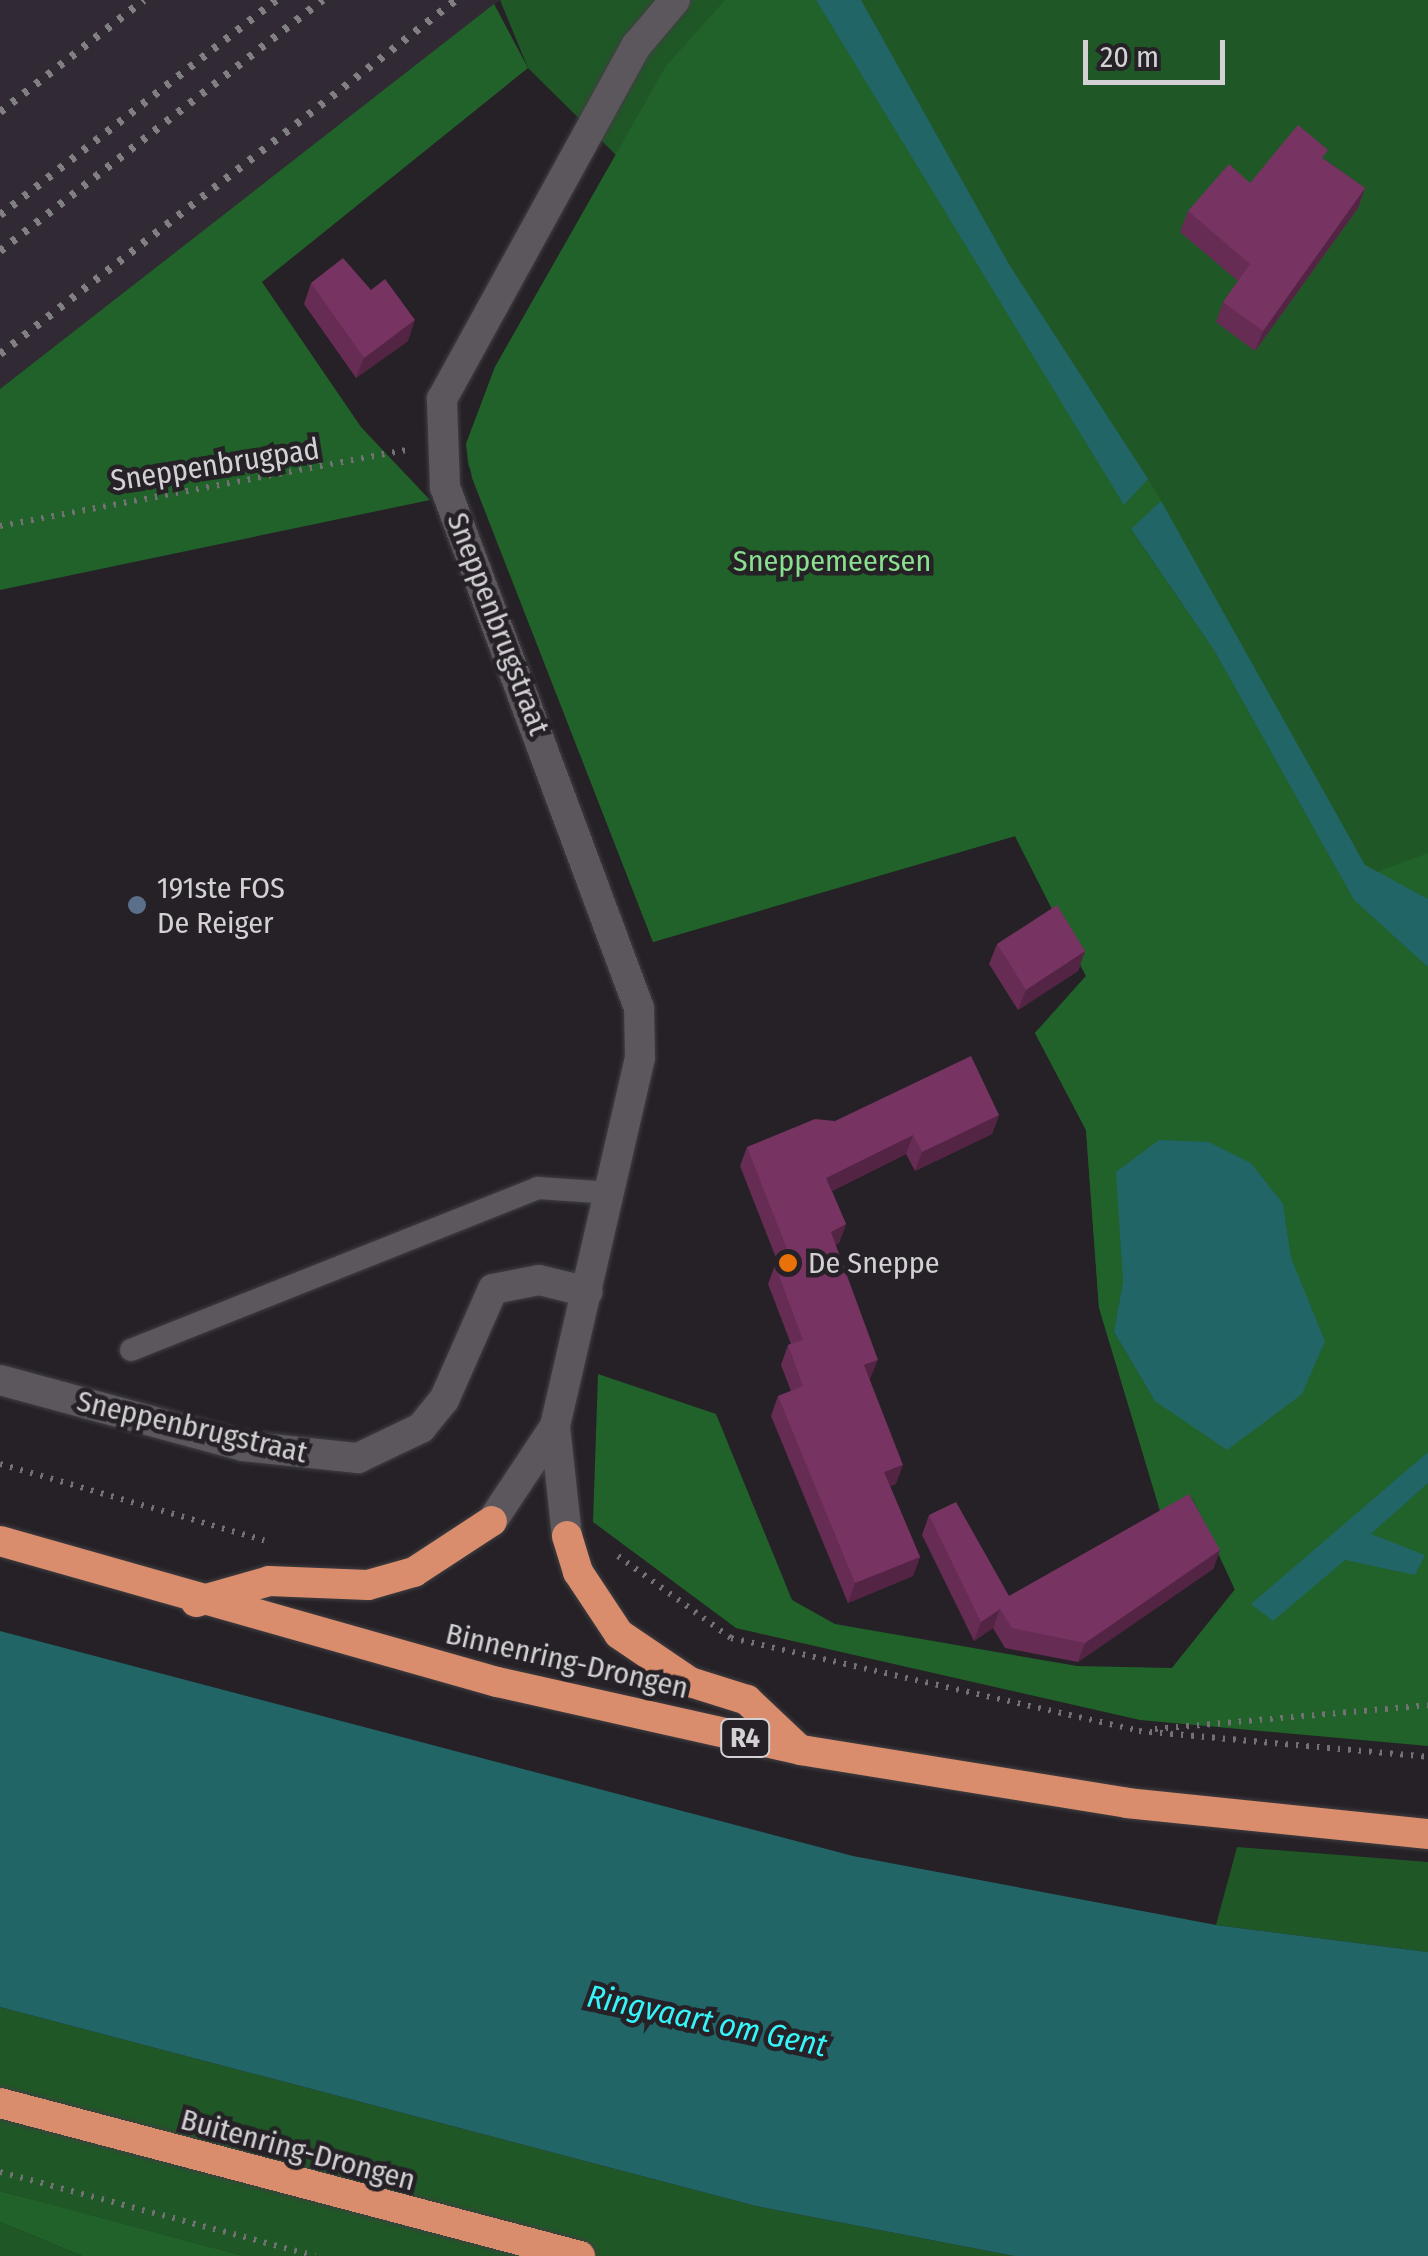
<!DOCTYPE html>
<html>
<head>
<meta charset="utf-8">
<style>
	body { margin:0 }
	#map { position:relative; width:1428px; height:2256px; overflow:hidden; background:#252126; font-family:"Fira Sans Condensed",sans-serif }
	div>[style] { position:absolute }
	.built>* { inset:0; background:#312a34 }
	.green>* { inset:0; background:#1f5826 }
	.forest>* { inset:0; background:#206229 }
	.water>* { inset:0; background:#216567 }
	.path>* { height:6px; margin-top:-3px; transform-origin:0; background:repeating-linear-gradient(90deg,#747175 0 2.5px,transparent 0 10.5px) }
	.roads { filter:drop-shadow(0 0 2px #413e42) drop-shadow(0 0 2px #413e42) }
	.lane>* { height:22px; margin:-11px; padding:0 11px; transform-origin:11px; border-radius:11px; background:#5b575d }
	.street>* { height:30px; margin:-15px; padding:0 15px; transform-origin:15px; border-radius:15px; background:#5b575d }
	.highway>* { height:30px; margin:-15px; padding:0 15px; transform-origin:15px; border-radius:15px; background:#da8d6c }
	.rail>* { height:8px; margin-top:-4px; transform-origin:0; background:repeating-linear-gradient(90deg,#827f83 0 5px,transparent 0 15px) }
	.wall>* { inset:0; background:#662c53 }
	.shaded-wall>* { inset:0; background:#532444 }
	.building>* { inset:0; background:#773361 }
	.dots>* { width:28px; height:28px; translate:-50% -50%; box-sizing:border-box; border:5px solid #252126; border-radius:50% }
	span { translate:-50% -50%; white-space:nowrap; text-align:center; line-height:1.15; -webkit-text-stroke:9px #252126; paint-order:stroke }
	.shield-label span { padding:2px 8px; background:#252126; border:2px solid; border-radius:8px; -webkit-text-stroke-width:0 }
	.shield-label { font-size:28px; color:#d4d1d5; font-weight:700 }
	.street-label { font-size:30px; color:#d4d1d5 }
	.park-label { font-size:30px; color:#89e18f }
	.poi-label { font-size:30px; color:#d4d1d5 }
	.left { translate:0 -50%; text-align:left }
	.water-label { font-size:32px; color:#36f4f8; font-style:italic }
	.scale { position:absolute; left:1083px; top:40px; width:142px; height:45px; box-sizing:border-box; border:5px solid #d4d1d5; border-top:0; padding-left:12px; font-size:30px; line-height:35px; white-space:nowrap; color:#d4d1d5; -webkit-text-stroke:8px #252126; paint-order:stroke }
</style>
</head>
<body>
<div id="map">
	<div class="built">
		<div style="clip-path:polygon(0 0,500px 0,0 389px)"></div>
	</div>
	<div class="green">
		<div style="clip-path:polygon(500px 0,1428px 0,1428px 1680px,1172px 1668px,1235px 1589px,1099px 1308px,1086px 1130px,1035px 1033px,1086px 976px,1015px 836px,653px 942px,468px 464px,466px 444px,495px 367px,616px 155px,528px 68px)"></div>
		<div style="clip-path:polygon(1237px 1847px,1428px 1862px,1428px 1952px,1216px 1925px)"></div>
		<div style="clip-path:polygon(0 2007px,756px 2206px,1014px 2256px,244px 2256px,0 2191px)"></div>
		<div style="clip-path:polygon(0 2222px,82px 2256px,0 2256px)"></div>
	</div>
	<div class="forest">
		<div style="clip-path:polygon(evenodd,725px 0,816px 0,1124px 504px,1148px 479px,1161px 501px,1131px 530px,1214px 650px,1354px 900px,1428px 967px,1428px 1452px,1252px 1604px,1273px 1620px,1344px 1560px,1415px 1574px,1424px 1555px,1370px 1535px,1428px 1483px,1428px 1746px,1140px 1720px,736px 1628px,593px 1522px,598px 1374px,716px 1414px,792px 1600px,835px 1624px,1077px 1666px,1172px 1668px,1235px 1590px,1193px 1497px,1160px 1511px,1099px 1308px,1086px 1130px,1035px 1033px,1086px 976px,1015px 836px,653px 942px,472px 478px,466px 444px,495px 367px,666px 66px,725px 0,1117px 1172px,1283px 1204px,1291px 1258px,1155px 1401px,1114px 1333px,1123px 1282px,1117px 1172px)"></div>
		<div style="clip-path:polygon(494px 4px,528px 68px,262px 282px,361px 427px,430px 500px,0 590px,0 389px)"></div>
		<div style="clip-path:polygon(1428px 853px,1428px 899px,1374px 873px)"></div>
		<div style="clip-path:polygon(0 2191px,46px 2203px,244px 2256px,82px 2256px,0 2222px)"></div>
	</div>
	<div class="water">
		<div style="clip-path:polygon(816px 0,861px 0,1010px 266px,1148px 479px,1124px 505px)"></div>
		<div style="clip-path:polygon(1161px 501px,1365px 865px,1428px 899px,1428px 967px,1354px 900px,1214px 650px,1131px 529px)"></div>
		<div style="clip-path:polygon(1159px 1140px,1209px 1142px,1251px 1163px,1283px 1204px,1291px 1258px,1325px 1341px,1302px 1394px,1227px 1450px,1155px 1401px,1114px 1332px,1123px 1282px,1116px 1172px)"></div>
		<div style="clip-path:polygon(1428px 1452px,1428px 1483px,1371px 1534px,1425px 1555px,1415px 1575px,1345px 1560px,1273px 1621px,1251px 1604px)"></div>
		<div style="clip-path:polygon(0 1631px,853px 1856px,1216px 1925px,1428px 1952px,1428px 2256px,1014px 2256px,756px 2206px,0 2007px)"></div>
	</div>
	<div class="path">
		<div style="left:0;top:526px;width:413px;rotate:-10.6deg"></div>
		<div style="left:0;top:1464px;width:275px;rotate:16.1deg"></div>
		<div style="left:618px;top:1556px;width:140px;rotate:36deg"></div>
		<div style="left:731px;top:1638px;width:418px;rotate:12.8deg"></div>
		<div style="left:1139px;top:1731px;width:290px;rotate:5.1deg"></div>
		<div style="left:1155px;top:1729px;width:274px;rotate:-5deg"></div>
		<div style="left:0;top:2172px;width:326px;rotate:14.9deg"></div>
	</div>
	<div class="roads">
		<div class="lane">
			<div style="left:131px;top:1350px;width:438px;rotate:-21.7deg"></div>
			<div style="left:538px;top:1188px;width:74px;rotate:3.9deg"></div>
		</div>
		<div class="street">
			<div style="left:0;top:1380px;width:252px;rotate:15.2deg"></div>
			<div style="left:243px;top:1446px;width:116px;rotate:6deg"></div>
			<div style="left:358px;top:1458px;width:70px;rotate:-25.5deg"></div>
			<div style="left:421px;top:1428px;width:36px;rotate:-51deg"></div>
			<div style="left:444px;top:1400px;width:121px;rotate:-66.2deg"></div>
			<div style="left:493px;top:1289px;width:47px;rotate:-11.1deg"></div>
			<div style="left:539px;top:1280px;width:50px;rotate:13.8deg"></div>
			<div style="left:555px;top:1426px;width:111px;rotate:83.8deg"></div>
			<div style="left:492px;top:1521px;width:114px;rotate:-56.4deg"></div>
			<div style="left:555px;top:1426px;width:378px;rotate:-77deg"></div>
			<div style="left:640px;top:1058px;width:50px;rotate:-91.1deg"></div>
			<div style="left:639px;top:1008px;width:556px;rotate:-110.42deg"></div>
			<div style="left:445px;top:487px;width:88px;rotate:-92deg"></div>
			<div style="left:442px;top:399px;width:404px;rotate:-61.2deg"></div>
			<div style="left:637px;top:45px;width:59px;rotate:-49.8deg"></div>
		</div>
		<div class="highway">
			<div style="left:567px;top:1536px;width:38px;rotate:73deg"></div>
			<div style="left:578px;top:1572px;width:74px;rotate:56.5deg"></div>
			<div style="left:619px;top:1634px;width:86px;rotate:34.1deg"></div>
			<div style="left:690px;top:1682px;width:60px;rotate:17.5deg"></div>
			<div style="left:747px;top:1700px;width:70px;rotate:43.3deg"></div>
			<div style="left:0;top:1541px;width:517px;rotate:15.84deg"></div>
			<div style="left:497px;top:1682px;width:312px;rotate:12.6deg"></div>
			<div style="left:801px;top:1750px;width:330px;rotate:9.2deg"></div>
			<div style="left:1127px;top:1803px;width:303px;rotate:5.9deg"></div>
			<div style="left:196px;top:1602px;width:76px;rotate:-16deg"></div>
			<div style="left:269px;top:1581px;width:99px;rotate:2.3deg"></div>
			<div style="left:368px;top:1585px;width:48px;rotate:-15.8deg"></div>
			<div style="left:414px;top:1572px;width:93px;rotate:-33.2deg"></div>
			<div style="left:0;top:2103px;width:600px;rotate:14.78deg"></div>
		</div>
	</div>
	<div class="rail">
		<div style="left:0;top:112px;width:182px;rotate:-37.9deg"></div>
		<div style="left:0;top:215px;width:350px;rotate:-37.9deg"></div>
		<div style="left:0;top:251px;width:409px;rotate:-37.9deg"></div>
		<div style="left:0;top:354px;width:577px;rotate:-37.82deg"></div>
	</div>
	<div class="wall">
		<div style="clip-path:polygon(1324px 159px,1365px 188px,1358px 208px,1255px 351px,1216px 322px,1223px 302px,1238px 281px,1180px 232px,1188px 211px,1250px 183px)"></div>
		<div style="clip-path:polygon(311px 283px,408px 341px,356px 378px,304px 304px)"></div>
		<div style="clip-path:polygon(997px 944px,1085px 951px,1078px 971px,1018px 1010px,989px 964px)"></div>
		<div style="clip-path:polygon(999px 1115px,992px 1134px,915px 1171px,906px 1154px,832px 1191px,846px 1224px,839px 1243px,835px 1245px,896px 1484px,890px 1486px,920px 1557px,913px 1576px,848px 1603px,771px 1416px,778px 1396px,791px 1391px,781px 1365px,788px 1345px,791px 1344px,768px 1284px,775px 1265px,778px 1263px,740px 1166px,747px 1147px,835px 1121px)"></div>
		<div style="clip-path:polygon(929px 1515px,1009px 1596px,1220px 1550px,1213px 1569px,1078px 1662px,1005px 1648px,993px 1628px,974px 1641px,922px 1535px)"></div>
	</div>
	<div class="shaded-wall">
		<div style="clip-path:polygon(1365px 188px,1358px 208px,1255px 351px,1263px 331px)"></div>
		<div style="clip-path:polygon(415px 320px,408px 341px,356px 378px,364px 358px)"></div>
		<div style="clip-path:polygon(1085px 951px,1078px 971px,1018px 1010px,1026px 990px)"></div>
		<div style="clip-path:polygon(999px 1115px,992px 1134px,915px 1171px,922px 1152px)"></div>
		<div style="clip-path:polygon(913px 1135px,906px 1154px,818px 1198px,826px 1178px)"></div>
		<div style="clip-path:polygon(846px 1224px,839px 1243px,824px 1252px,831px 1232px)"></div>
		<div style="clip-path:polygon(878px 1360px,870px 1379px,857px 1384px,864px 1365px)"></div>
		<div style="clip-path:polygon(903px 1465px,896px 1484px,877px 1491px,884px 1472px)"></div>
		<div style="clip-path:polygon(1220px 1550px,1213px 1569px,1078px 1662px,1085px 1643px)"></div>
		<div style="clip-path:polygon(920px 1557px,913px 1576px,848px 1603px,855px 1583px)"></div>
		<div style="clip-path:polygon(1000px 1609px,993px 1628px,974px 1641px,981px 1622px)"></div>
	</div>
	<div class="building">
		<div style="clip-path:polygon(1298px 125px,1328px 150px,1322px 158px,1365px 188px,1263px 331px,1223px 302px,1250px 264px,1188px 211px,1229px 164px,1250px 183px)"></div>
		<div style="clip-path:polygon(343px 258px,371px 290px,385px 279px,415px 320px,364px 358px,311px 283px)"></div>
		<div style="clip-path:polygon(1057px 905px,1085px 951px,1026px 990px,997px 944px)"></div>
		<div style="clip-path:polygon(971px 1056px,999px 1115px,922px 1152px,913px 1135px,826px 1178px,846px 1224px,831px 1232px,878px 1360px,864px 1365px,903px 1465px,884px 1472px,920px 1557px,855px 1583px,778px 1396px,803px 1386px,788px 1345px,803px 1340px,775px 1265px,791px 1259px,747px 1147px,815px 1119px,835px 1121px)"></div>
		<div style="clip-path:polygon(1189px 1494px,1220px 1550px,1085px 1643px,1012px 1628px,1000px 1609px,981px 1622px,929px 1515px,956px 1502px,1009px 1596px)"></div>
	</div>
	<div class="dots">
		<div style="left:137px;top:905px;background:#5c6f8a"></div>
		<div style="left:788px;top:1263px;background:#e8710a"></div>
	</div>
	<div class="shield-label">
		<span style="left:745px;top:1738px">R4</span>
	</div>
	<div class="street-label">
		<span style="left:215px;top:465px;rotate:-9deg">Sneppenbrugpad</span>
		<span style="left:498px;top:624px;rotate:69deg">Sneppenbrugstraat</span>
		<span style="left:192px;top:1427px;rotate:13deg">Sneppenbrugstraat</span>
		<span style="left:567px;top:1661px;rotate:13deg">Binnenring-Drongen</span>
		<span style="left:298px;top:2150px;rotate:15deg">Buitenring-Drongen</span>
	</div>
	<div class="park-label">
		<span style="left:832px;top:561px">Sneppemeersen</span>
	</div>
	<div class="poi-label">
		<span class="left" style="left:157px;top:905px">191ste FOS<br>De Reiger</span>
		<span class="left" style="left:808px;top:1263px">De Sneppe</span>
	</div>
	<div class="water-label">
		<span style="left:707px;top:2021px;rotate:12deg">Ringvaart om Gent</span>
	</div>
	<div class="scale">20 m</div>
</div>
</body>
</html>
